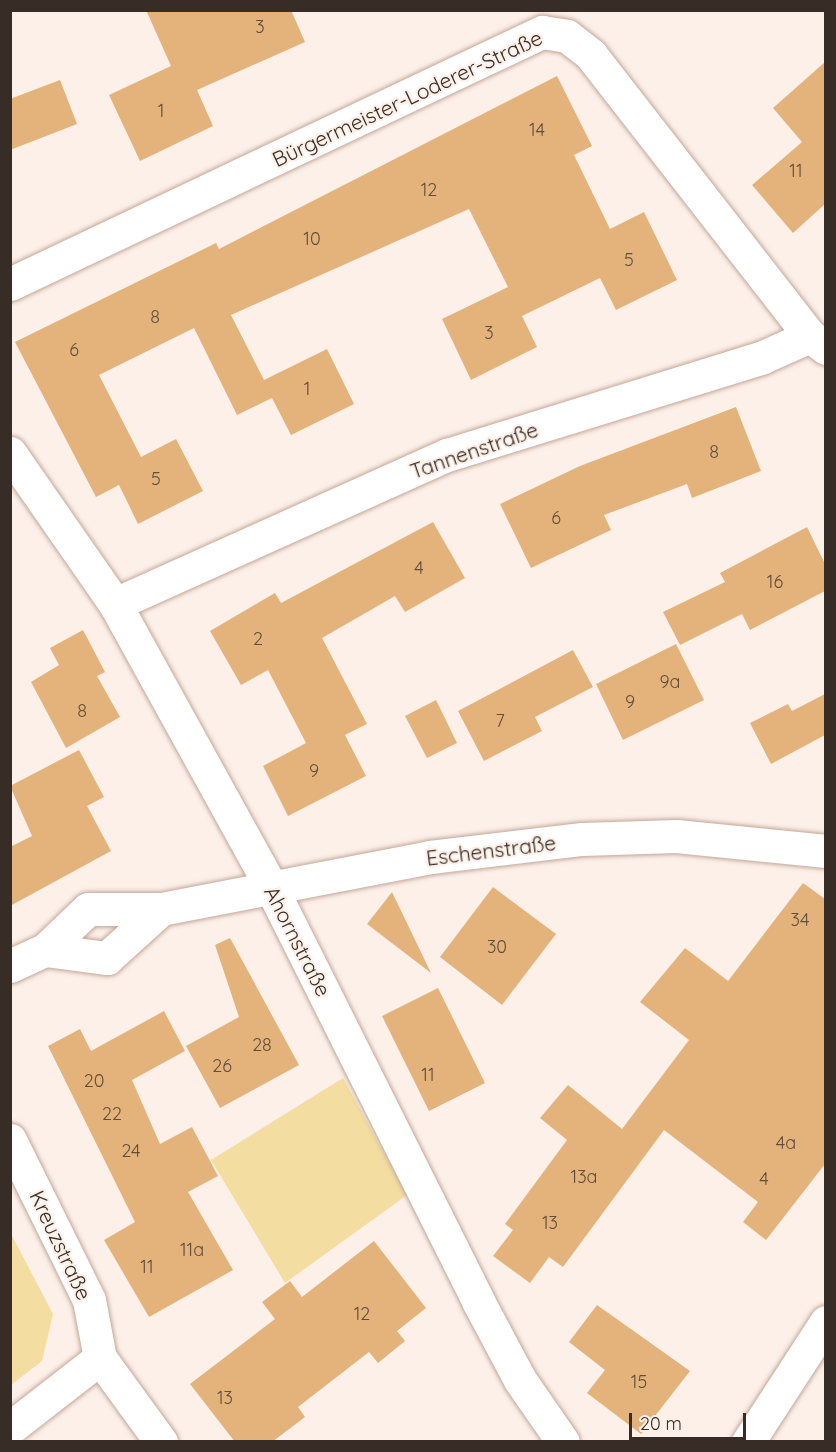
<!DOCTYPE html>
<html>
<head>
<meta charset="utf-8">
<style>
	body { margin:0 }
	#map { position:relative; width:836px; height:1452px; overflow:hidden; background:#fcf0e9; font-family:Quicksand,sans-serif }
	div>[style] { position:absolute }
	.green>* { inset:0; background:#f3dda1 }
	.building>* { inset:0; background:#e4b37b }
	.roads { filter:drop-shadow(0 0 2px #c3a798) drop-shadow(0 0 2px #c3a798) }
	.minor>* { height:33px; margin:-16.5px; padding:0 16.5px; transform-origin:16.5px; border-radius:16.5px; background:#fff }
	span { translate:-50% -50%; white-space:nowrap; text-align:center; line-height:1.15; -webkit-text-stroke:4.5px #fcf0e9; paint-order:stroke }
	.number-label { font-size:18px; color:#624e3b }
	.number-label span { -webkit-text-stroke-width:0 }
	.street-label { font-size:21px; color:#372c26 }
	.frame { position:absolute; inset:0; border:12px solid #372c26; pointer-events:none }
	.scale { position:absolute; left:629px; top:1413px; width:117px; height:27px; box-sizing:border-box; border:3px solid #372c26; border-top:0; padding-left:8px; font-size:18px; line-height:21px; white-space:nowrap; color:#372c26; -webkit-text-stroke:4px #fcf0e9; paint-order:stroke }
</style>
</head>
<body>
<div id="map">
	<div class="green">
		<div style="clip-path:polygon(343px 1078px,407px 1195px,285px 1283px,211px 1160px)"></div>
		<div style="clip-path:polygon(10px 1232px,53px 1314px,42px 1361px,11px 1385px)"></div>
	</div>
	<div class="building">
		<div style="clip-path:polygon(146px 10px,291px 10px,305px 42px,197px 90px,213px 126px,140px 161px,109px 95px,171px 66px)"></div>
		<div style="clip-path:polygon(825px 62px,825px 204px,793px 233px,752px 185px,802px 142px,773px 108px)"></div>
		<div style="clip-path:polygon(557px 76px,592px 146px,574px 155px,610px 229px,644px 212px,677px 280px,616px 310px,600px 278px,522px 316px,537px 347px,471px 380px,442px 319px,508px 287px,469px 209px,231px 315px,264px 380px,327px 349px,354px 404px,291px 435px,272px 398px,237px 415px,194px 328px,99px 375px,141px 457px,176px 439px,203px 491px,138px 524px,119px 485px,96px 497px,15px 342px,216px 243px,219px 249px)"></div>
		<div style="clip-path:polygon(60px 80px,77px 124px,10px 150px,10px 99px)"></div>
		<div style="clip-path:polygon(736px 407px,761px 471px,692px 498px,687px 484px,604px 515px,611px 530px,531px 568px,500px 504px,580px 466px)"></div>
		<div style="clip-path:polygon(433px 522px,465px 578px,405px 612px,395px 596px,322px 638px,367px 724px,345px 735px,366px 776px,288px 816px,263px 766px,306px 743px,268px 670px,241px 685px,210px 631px,275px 593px,281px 603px)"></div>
		<div style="clip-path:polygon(807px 527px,825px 564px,825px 591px,750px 630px,742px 614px,680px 645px,663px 612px,725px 582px,720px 573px)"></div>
		<div style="clip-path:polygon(83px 630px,105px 672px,97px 676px,120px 717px,66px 748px,31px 682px,59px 665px,50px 648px)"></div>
		<div style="clip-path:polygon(676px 644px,704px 700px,623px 740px,596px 684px)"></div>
		<div style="clip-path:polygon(573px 650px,593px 687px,535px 717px,542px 731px,484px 761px,458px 711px)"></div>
		<div style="clip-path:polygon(825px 694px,825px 735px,771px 764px,750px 723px,788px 704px,792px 711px)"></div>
		<div style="clip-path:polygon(436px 700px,457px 743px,427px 758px,405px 716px)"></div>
		<div style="clip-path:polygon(79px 750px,104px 797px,87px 806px,111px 851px,10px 906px,10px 847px,32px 836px,10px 786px)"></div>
		<div style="clip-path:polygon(803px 883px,825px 899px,825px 1164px,766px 1240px,743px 1222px,758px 1202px,664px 1130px,563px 1267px,549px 1257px,530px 1283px,493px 1256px,513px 1230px,505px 1224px,567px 1140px,540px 1118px,568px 1085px,622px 1129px,689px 1040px,640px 1002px,685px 948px,728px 981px)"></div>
		<div style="clip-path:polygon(493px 887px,556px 934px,502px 1005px,440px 957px)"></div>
		<div style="clip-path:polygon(392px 892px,431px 973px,367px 924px)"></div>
		<div style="clip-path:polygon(230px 938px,299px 1065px,220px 1108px,186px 1046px,239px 1017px,215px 945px)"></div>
		<div style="clip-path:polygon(438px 988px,485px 1083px,429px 1111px,382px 1016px)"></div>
		<div style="clip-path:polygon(164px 1011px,185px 1051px,132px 1080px,160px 1144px,192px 1127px,218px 1176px,188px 1192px,233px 1270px,149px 1317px,104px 1240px,135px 1222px,48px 1046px,80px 1029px,91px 1051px)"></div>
		<div style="clip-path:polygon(374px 1241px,426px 1308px,397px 1331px,405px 1341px,378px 1363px,369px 1352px,298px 1407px,305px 1417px,272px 1442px,235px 1442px,190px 1384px,275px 1319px,262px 1302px,290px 1281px,302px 1297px)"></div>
		<div style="clip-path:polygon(597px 1305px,690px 1371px,641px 1434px,587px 1393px,605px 1370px,569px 1342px)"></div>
	</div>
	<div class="roads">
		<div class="minor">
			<div style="left:10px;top:284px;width:589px;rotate:-25.35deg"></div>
			<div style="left:542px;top:32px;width:25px;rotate:9deg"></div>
			<div style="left:567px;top:36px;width:31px;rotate:38deg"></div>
			<div style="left:591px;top:55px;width:356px;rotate:52.1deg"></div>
			<div style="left:810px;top:336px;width:20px;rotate:37deg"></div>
			<div style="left:10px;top:453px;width:184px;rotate:55.2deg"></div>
			<div style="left:115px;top:604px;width:321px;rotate:61.1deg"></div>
			<div style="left:270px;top:885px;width:465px;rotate:63.4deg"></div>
			<div style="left:478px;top:1301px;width:89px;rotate:62deg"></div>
			<div style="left:520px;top:1380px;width:75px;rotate:55.3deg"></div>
			<div style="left:115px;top:604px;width:364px;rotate:-24.2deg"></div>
			<div style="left:447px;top:455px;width:331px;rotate:-17.2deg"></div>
			<div style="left:763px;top:357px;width:51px;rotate:-24.1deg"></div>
			<div style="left:45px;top:950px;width:63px;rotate:7.4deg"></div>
			<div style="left:107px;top:958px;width:73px;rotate:-42.2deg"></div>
			<div style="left:10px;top:966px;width:38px;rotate:-25deg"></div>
			<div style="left:45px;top:950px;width:59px;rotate:-43.6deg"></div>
			<div style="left:88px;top:909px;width:73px"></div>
			<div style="left:161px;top:909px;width:274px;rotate:-10.9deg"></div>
			<div style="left:430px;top:857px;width:153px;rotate:-6.8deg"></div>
			<div style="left:582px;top:839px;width:94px;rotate:-1.8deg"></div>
			<div style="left:676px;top:836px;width:151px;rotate:5.7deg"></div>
			<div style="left:10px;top:1140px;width:178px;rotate:63.7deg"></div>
			<div style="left:89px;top:1300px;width:59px;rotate:79.3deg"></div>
			<div style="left:100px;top:1358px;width:104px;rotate:54deg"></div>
			<div style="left:10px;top:1428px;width:114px;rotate:-37.9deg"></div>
			<div style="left:748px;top:1442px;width:143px;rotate:-57deg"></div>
		</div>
	</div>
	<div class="number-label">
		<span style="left:260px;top:27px">3</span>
		<span style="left:161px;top:111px">1</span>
		<span style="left:537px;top:130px">14</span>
		<span style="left:796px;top:171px">11</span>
		<span style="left:429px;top:190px">12</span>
		<span style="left:312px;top:239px">10</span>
		<span style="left:629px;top:260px">5</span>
		<span style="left:155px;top:317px">8</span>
		<span style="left:489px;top:333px">3</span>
		<span style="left:74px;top:350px">6</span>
		<span style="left:307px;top:389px">1</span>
		<span style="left:714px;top:452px">8</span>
		<span style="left:156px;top:479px">5</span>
		<span style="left:556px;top:518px">6</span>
		<span style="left:419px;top:568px">4</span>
		<span style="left:775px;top:582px">16</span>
		<span style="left:258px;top:639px">2</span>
		<span style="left:670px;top:682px">9a</span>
		<span style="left:630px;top:702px">9</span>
		<span style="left:82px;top:711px">8</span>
		<span style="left:500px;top:721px">7</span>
		<span style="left:314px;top:771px">9</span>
		<span style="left:800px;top:920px">34</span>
		<span style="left:497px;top:947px">30</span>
		<span style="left:262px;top:1045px">28</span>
		<span style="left:222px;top:1066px">26</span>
		<span style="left:428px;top:1075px">11</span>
		<span style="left:94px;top:1081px">20</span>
		<span style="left:112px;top:1114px">22</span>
		<span style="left:786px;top:1143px">4a</span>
		<span style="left:131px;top:1151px">24</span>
		<span style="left:584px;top:1177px">13a</span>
		<span style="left:764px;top:1179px">4</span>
		<span style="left:550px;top:1223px">13</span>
		<span style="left:192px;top:1250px">11a</span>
		<span style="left:147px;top:1267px">11</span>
		<span style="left:362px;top:1314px">12</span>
		<span style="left:639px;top:1382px">15</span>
		<span style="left:225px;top:1398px">13</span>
	</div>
	<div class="street-label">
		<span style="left:407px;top:98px;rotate:-25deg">Bürgermeister-Loderer-Straße</span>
		<span style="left:474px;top:450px;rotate:-19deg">Tannenstraße</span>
		<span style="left:491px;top:850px;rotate:-7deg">Eschenstraße</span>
		<span style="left:298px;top:941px;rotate:63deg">Ahornstraße</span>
		<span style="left:61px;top:1245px;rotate:65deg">Kreuzstraße</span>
	</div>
	<div class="frame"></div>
	<div class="scale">20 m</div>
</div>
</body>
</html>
